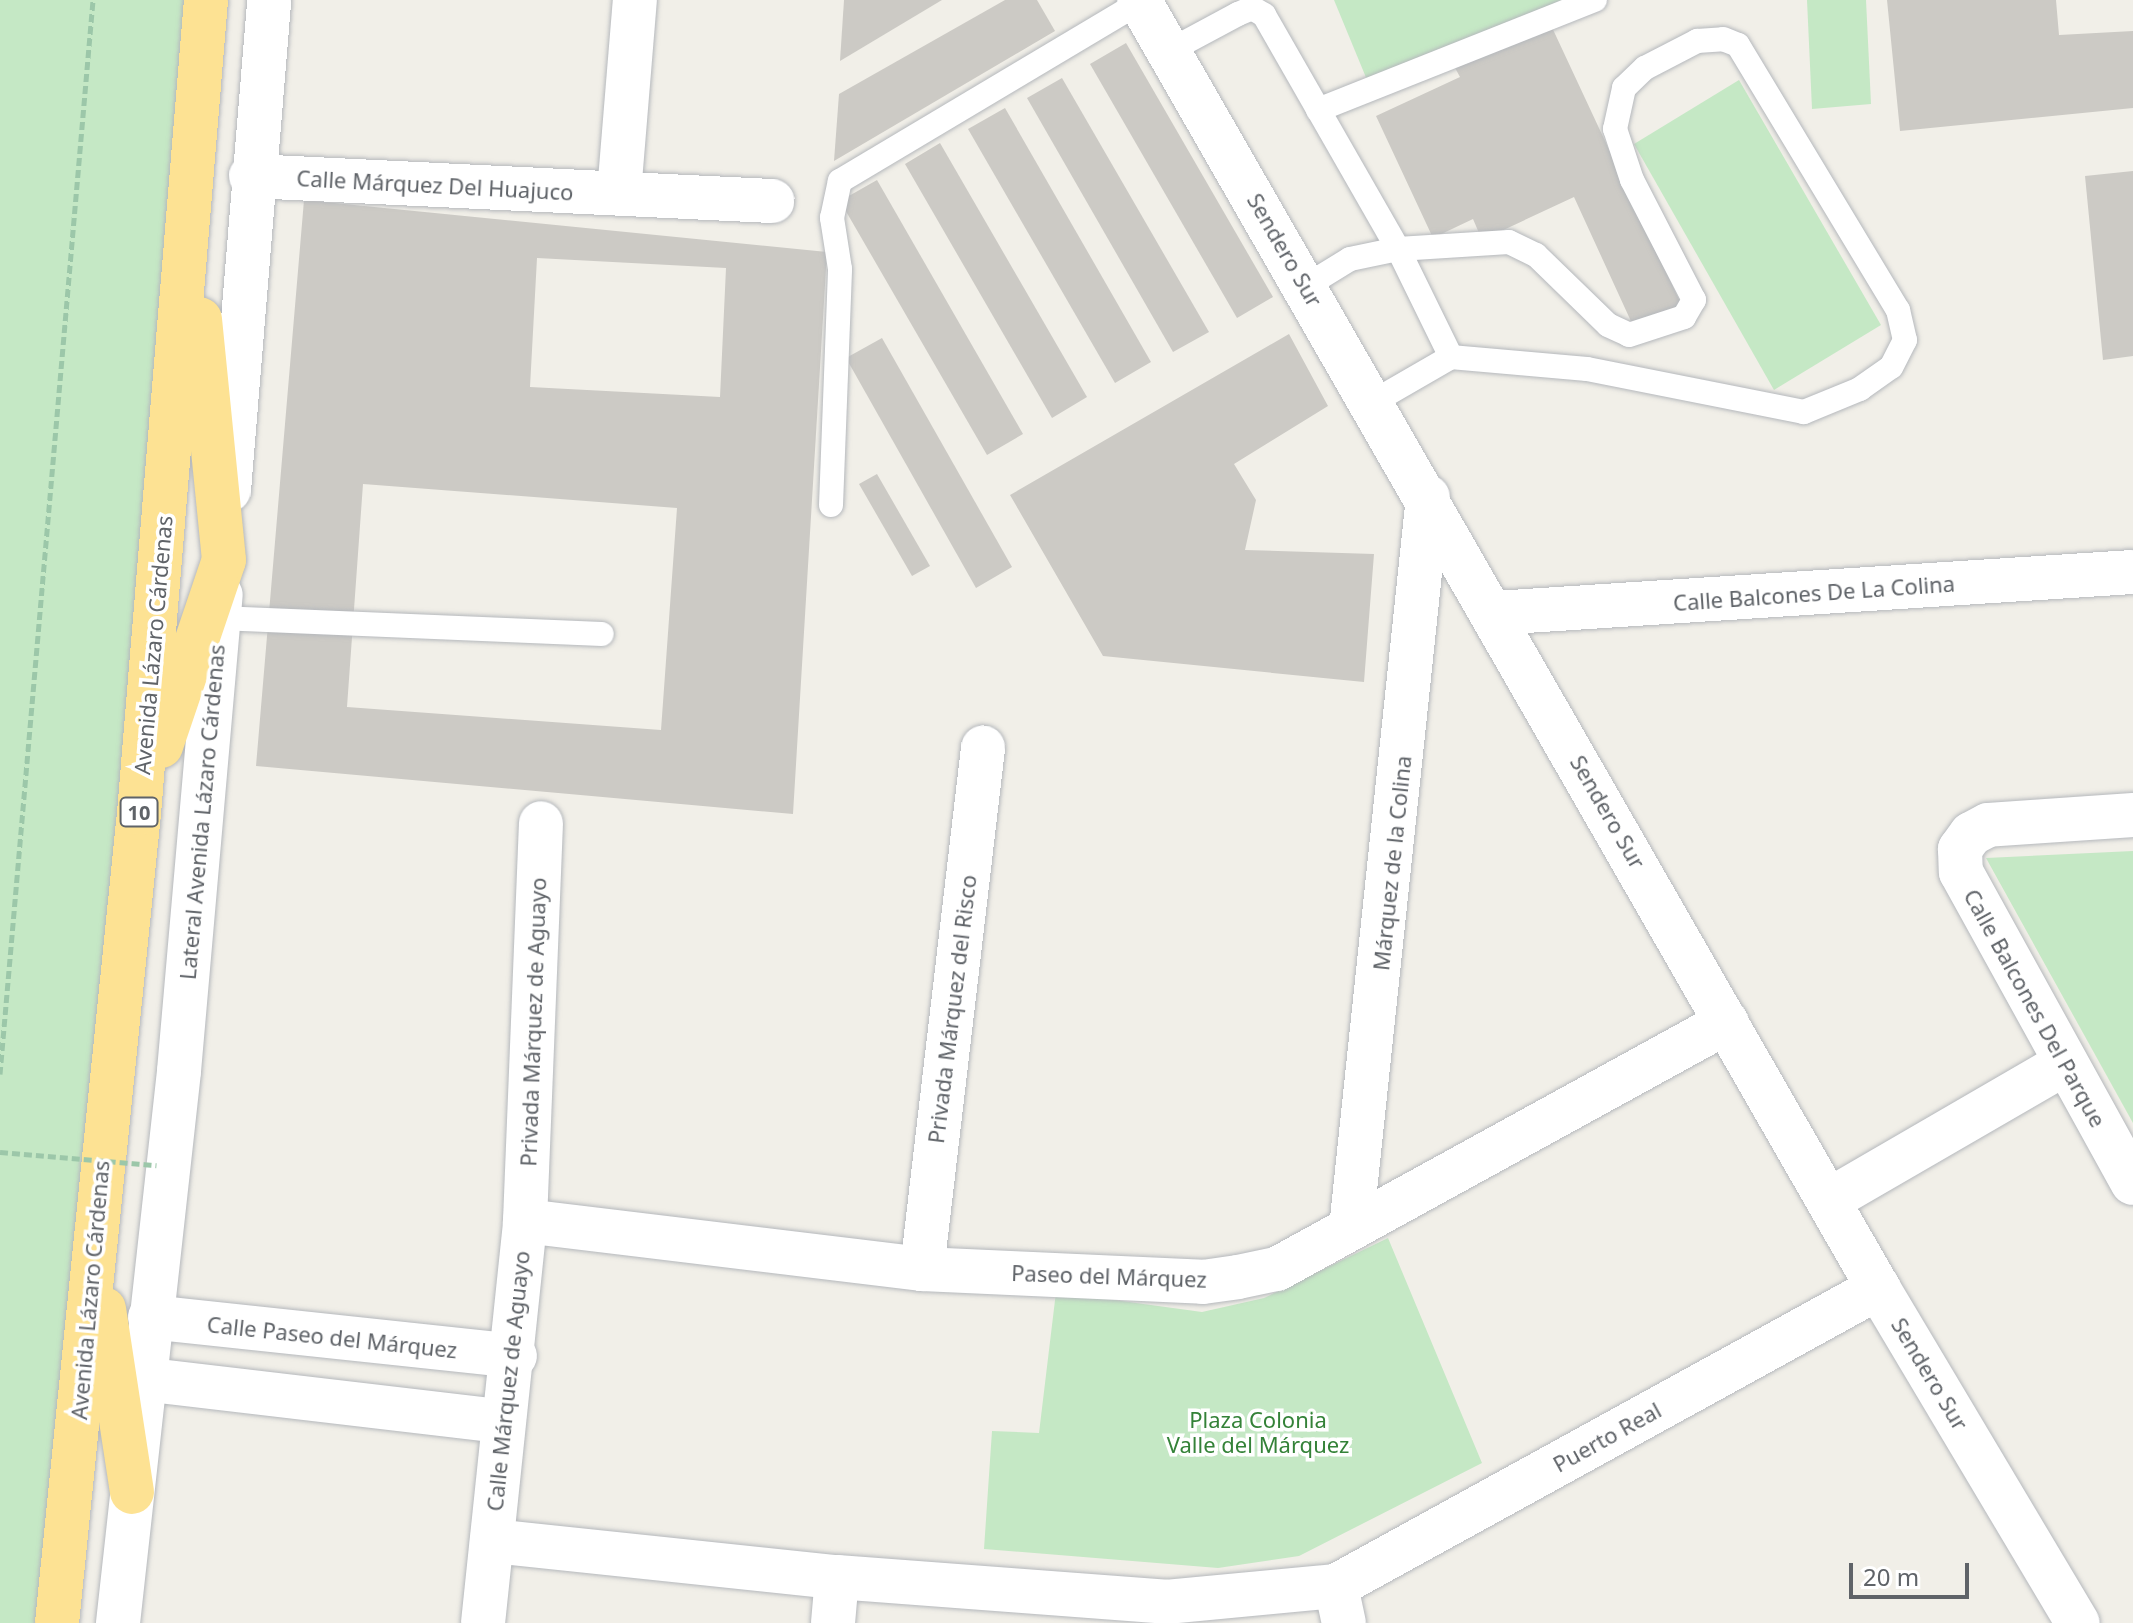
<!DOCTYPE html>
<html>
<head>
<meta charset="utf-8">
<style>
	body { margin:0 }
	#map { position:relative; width:2133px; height:1623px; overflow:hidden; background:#f1efe8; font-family:"Noto Sans",sans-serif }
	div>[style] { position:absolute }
	.green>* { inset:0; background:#c5e8c5 }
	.building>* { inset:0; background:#cccac5 }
	.path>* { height:5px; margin-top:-2.5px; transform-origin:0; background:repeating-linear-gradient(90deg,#9cc7a9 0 8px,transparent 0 12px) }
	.roads { filter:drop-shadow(0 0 2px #b5b8bc) drop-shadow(0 0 2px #b5b8bc) }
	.lane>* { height:24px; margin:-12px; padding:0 12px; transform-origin:12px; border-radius:12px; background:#fff }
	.street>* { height:44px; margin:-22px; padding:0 22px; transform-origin:22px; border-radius:22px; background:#fff }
	.secondary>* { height:44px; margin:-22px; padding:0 22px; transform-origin:22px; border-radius:22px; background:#fff }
	.highway>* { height:44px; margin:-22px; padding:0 22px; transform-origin:22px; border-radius:22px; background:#fde293 }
	.path-bridge>* { height:5px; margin-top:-2.5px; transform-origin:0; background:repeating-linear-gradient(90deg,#9cc7a9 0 8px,transparent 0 12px) }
	span { translate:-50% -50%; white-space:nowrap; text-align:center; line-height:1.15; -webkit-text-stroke:7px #fff; paint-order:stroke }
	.shield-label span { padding:2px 6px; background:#fff; border:2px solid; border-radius:6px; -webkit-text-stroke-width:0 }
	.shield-label { font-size:20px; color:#5f6368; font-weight:700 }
	.street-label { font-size:22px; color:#5f6368 }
	.park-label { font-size:22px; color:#348238 }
	.scale { position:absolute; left:1849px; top:1563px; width:120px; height:36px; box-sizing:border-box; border:4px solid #5f6368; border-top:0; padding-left:10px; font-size:24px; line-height:28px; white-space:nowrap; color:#5f6368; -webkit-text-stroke:6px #fff; paint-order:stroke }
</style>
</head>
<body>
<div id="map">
	<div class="green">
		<div style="clip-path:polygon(0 0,201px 0,53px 1623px,0 1623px)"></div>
		<div style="clip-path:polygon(1334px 0,1566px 0,1372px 92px)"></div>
		<div style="clip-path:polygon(1807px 0,1866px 0,1871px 104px,1812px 109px)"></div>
		<div style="clip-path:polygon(1739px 80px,1881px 325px,1774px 390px,1634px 144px)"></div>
		<div style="clip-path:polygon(2133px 851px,2133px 1123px,1986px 858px)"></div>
		<div style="clip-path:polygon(1388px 1238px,1482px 1463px,1299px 1556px,1218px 1568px,984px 1549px,992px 1431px,1039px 1433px,1056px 1292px,1202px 1312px,1264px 1298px)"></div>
	</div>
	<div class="building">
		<div style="clip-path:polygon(844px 0,942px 0,840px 61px)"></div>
		<div style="clip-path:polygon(1005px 0,1037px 0,1055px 31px,834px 161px,839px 94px)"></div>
		<div style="clip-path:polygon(1887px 0,2056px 0,2059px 35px,2133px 31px,2133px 108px,1900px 131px)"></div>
		<div style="clip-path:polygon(1549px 21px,1683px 308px,1635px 330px,1574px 197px,1482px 240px,1473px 219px,1433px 238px,1376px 116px,1460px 77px,1454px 66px)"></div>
		<div style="clip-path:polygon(1126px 43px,1273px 297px,1237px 318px,1090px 64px)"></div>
		<div style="clip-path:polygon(1062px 78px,1209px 332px,1173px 352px,1027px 98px)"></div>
		<div style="clip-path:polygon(1005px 108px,1151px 362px,1115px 383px,968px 129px)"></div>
		<div style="clip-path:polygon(940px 143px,1087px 397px,1052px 418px,905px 164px)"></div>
		<div style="clip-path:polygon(2133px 171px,2133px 356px,2103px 360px,2085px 176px)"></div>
		<div style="clip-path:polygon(877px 180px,1023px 434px,987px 455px,840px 201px)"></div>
		<div style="clip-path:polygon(evenodd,304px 200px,827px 252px,793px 814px,256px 766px,304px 200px,537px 258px,726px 268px,720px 397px,530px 387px,537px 258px,304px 200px,363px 484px,677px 508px,661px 730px,347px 707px,363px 484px)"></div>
		<div style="clip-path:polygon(1289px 334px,1328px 406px,1234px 464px,1256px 500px,1245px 550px,1374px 554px,1364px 682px,1103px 656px,1010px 495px)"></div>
		<div style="clip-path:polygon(882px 338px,1012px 567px,976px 588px,846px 358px)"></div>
		<div style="clip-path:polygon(877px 474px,930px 566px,912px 576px,859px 484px)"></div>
	</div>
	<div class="path">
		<div style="left:0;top:1074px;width:1078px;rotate:-85.05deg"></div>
	</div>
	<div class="roads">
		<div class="lane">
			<div style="left:1169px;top:51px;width:78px;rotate:-28.2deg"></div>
			<div style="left:1238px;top:14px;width:15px;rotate:-23deg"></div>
			<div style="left:1252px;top:8px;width:14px;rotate:30deg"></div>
			<div style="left:1264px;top:15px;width:270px;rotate:60.2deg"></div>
			<div style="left:1398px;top:249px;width:111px;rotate:-3.6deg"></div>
			<div style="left:1509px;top:242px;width:30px;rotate:26deg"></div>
			<div style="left:1536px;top:255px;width:100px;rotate:44.2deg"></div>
			<div style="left:1608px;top:325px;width:23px;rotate:25deg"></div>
			<div style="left:1629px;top:335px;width:58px;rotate:-18.1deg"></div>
			<div style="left:1684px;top:317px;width:20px;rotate:-60deg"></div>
			<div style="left:1694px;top:300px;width:135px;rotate:-117.3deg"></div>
			<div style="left:1632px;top:180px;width:54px;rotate:-108.4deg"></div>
			<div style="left:1615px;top:129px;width:42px;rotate:-77.6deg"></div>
			<div style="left:1624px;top:88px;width:29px;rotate:-44deg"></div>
			<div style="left:1645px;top:68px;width:59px;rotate:-27.4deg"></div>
			<div style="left:1697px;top:41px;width:26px;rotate:-4deg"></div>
			<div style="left:1723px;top:39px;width:16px;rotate:22deg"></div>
			<div style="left:1738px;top:45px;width:310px;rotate:58.9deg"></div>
			<div style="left:1898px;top:310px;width:31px;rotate:77deg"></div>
			<div style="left:1905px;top:340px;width:30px;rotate:117deg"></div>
			<div style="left:1891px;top:367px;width:38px;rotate:145deg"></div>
			<div style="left:1860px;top:389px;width:61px;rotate:157.7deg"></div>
			<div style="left:1804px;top:412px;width:221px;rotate:-168.8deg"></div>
			<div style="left:1587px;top:369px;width:137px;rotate:-175deg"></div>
			<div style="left:1451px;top:357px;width:120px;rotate:-116.1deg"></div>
			<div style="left:1398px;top:249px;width:49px;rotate:168.2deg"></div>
			<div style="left:1350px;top:259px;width:52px;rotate:148.5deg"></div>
			<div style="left:1318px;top:110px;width:298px;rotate:-21.7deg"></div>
			<div style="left:1373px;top:402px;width:90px;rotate:-30deg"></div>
			<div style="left:831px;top:505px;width:236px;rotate:-87.8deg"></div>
			<div style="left:840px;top:269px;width:52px;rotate:-98.9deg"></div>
			<div style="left:832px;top:218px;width:38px;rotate:-78deg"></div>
			<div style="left:840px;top:181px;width:349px;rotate:-30.8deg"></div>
			<div style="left:219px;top:618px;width:383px;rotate:2.4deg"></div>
		</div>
		<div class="street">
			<div style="left:251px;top:176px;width:522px;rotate:2.75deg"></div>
			<div style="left:619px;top:193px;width:194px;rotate:-85.3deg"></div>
			<div style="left:1495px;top:613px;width:639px;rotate:-3.68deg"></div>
			<div style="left:2133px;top:815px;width:145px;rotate:176.1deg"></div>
			<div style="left:1988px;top:825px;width:19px;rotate:152deg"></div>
			<div style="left:1971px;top:834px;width:19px;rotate:126deg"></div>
			<div style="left:1960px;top:849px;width:23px;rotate:88deg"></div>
			<div style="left:1961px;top:872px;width:355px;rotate:61.1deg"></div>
			<div style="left:1831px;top:1199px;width:269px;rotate:-30.1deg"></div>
			<div style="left:525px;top:1221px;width:400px;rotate:6.9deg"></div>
			<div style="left:922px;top:1269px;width:281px;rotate:2.6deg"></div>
			<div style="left:1203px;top:1282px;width:35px;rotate:-8deg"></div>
			<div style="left:1238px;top:1277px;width:40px;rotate:-12deg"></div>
			<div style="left:1277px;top:1269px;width:513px;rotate:-28.76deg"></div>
			<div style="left:1351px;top:1228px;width:735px;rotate:-83.99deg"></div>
			<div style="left:922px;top:1269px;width:525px;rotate:-83.32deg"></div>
			<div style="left:150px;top:1317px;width:367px;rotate:6.1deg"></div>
			<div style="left:142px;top:1379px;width:362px;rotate:6.7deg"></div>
			<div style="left:492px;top:1541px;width:347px;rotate:6deg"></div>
			<div style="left:837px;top:1577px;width:330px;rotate:4.3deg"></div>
			<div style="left:1166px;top:1602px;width:171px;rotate:-5.4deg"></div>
			<div style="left:1336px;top:1586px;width:619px;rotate:-28.8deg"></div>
			<div style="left:1336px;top:1586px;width:38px;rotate:78deg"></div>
			<div style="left:483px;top:1623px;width:404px;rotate:-84deg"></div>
			<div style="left:525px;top:1221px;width:398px;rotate:-87.7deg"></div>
			<div style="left:833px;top:1623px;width:46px;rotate:-85deg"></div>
		</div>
		<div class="secondary">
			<div style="left:1139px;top:0;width:1485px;rotate:60.15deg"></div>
			<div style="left:1878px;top:1288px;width:390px;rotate:59.2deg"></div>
			<div style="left:229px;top:490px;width:492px;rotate:-85.3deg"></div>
			<div style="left:118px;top:1623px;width:555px;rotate:-83.69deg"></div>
			<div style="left:179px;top:1071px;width:478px;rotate:-85deg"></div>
		</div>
		<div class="highway">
			<div style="left:161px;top:746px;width:196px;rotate:-71.3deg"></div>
			<div style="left:224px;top:560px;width:242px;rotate:-95.7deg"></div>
			<div style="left:104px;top:1309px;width:185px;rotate:81.3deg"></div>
			<div style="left:57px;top:1623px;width:814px;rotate:-84.22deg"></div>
			<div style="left:139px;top:813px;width:816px;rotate:-85.29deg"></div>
		</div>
	</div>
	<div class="path-bridge">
		<div style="left:0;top:1152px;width:157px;rotate:4.8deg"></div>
	</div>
	<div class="shield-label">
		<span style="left:139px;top:812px">10</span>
	</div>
	<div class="street-label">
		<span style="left:435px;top:185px;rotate:3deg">Calle Márquez Del Huajuco</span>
		<span style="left:1285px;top:250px;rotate:60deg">Sendero Sur</span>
		<span style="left:1814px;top:593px;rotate:-4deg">Calle Balcones De La Colina</span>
		<span style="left:153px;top:645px;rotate:-85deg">Avenida Lázaro Cárdenas</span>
		<span style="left:202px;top:812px;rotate:-85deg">Lateral Avenida Lázaro Cárdenas</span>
		<span style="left:1608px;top:812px;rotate:60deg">Sendero Sur</span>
		<span style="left:1392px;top:863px;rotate:-84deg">Márquez de la Colina</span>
		<span style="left:2035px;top:1008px;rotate:61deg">Calle Balcones Del Parque</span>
		<span style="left:952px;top:1009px;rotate:-83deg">Privada Márquez del Risco</span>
		<span style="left:533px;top:1022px;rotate:-88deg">Privada Márquez de Aguayo</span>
		<span style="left:1109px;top:1276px;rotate:2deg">Paseo del Márquez</span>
		<span style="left:90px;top:1290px;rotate:-85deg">Avenida Lázaro Cárdenas</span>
		<span style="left:332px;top:1337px;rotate:6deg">Calle Paseo del Márquez</span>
		<span style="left:1930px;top:1374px;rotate:59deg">Sendero Sur</span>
		<span style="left:508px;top:1381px;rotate:-84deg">Calle Márquez de Aguayo</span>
		<span style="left:1607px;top:1437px;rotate:-29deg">Puerto Real</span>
	</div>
	<div class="park-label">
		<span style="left:1258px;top:1432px">Plaza Colonia<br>Valle del Márquez</span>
	</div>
	<div class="scale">20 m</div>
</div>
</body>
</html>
